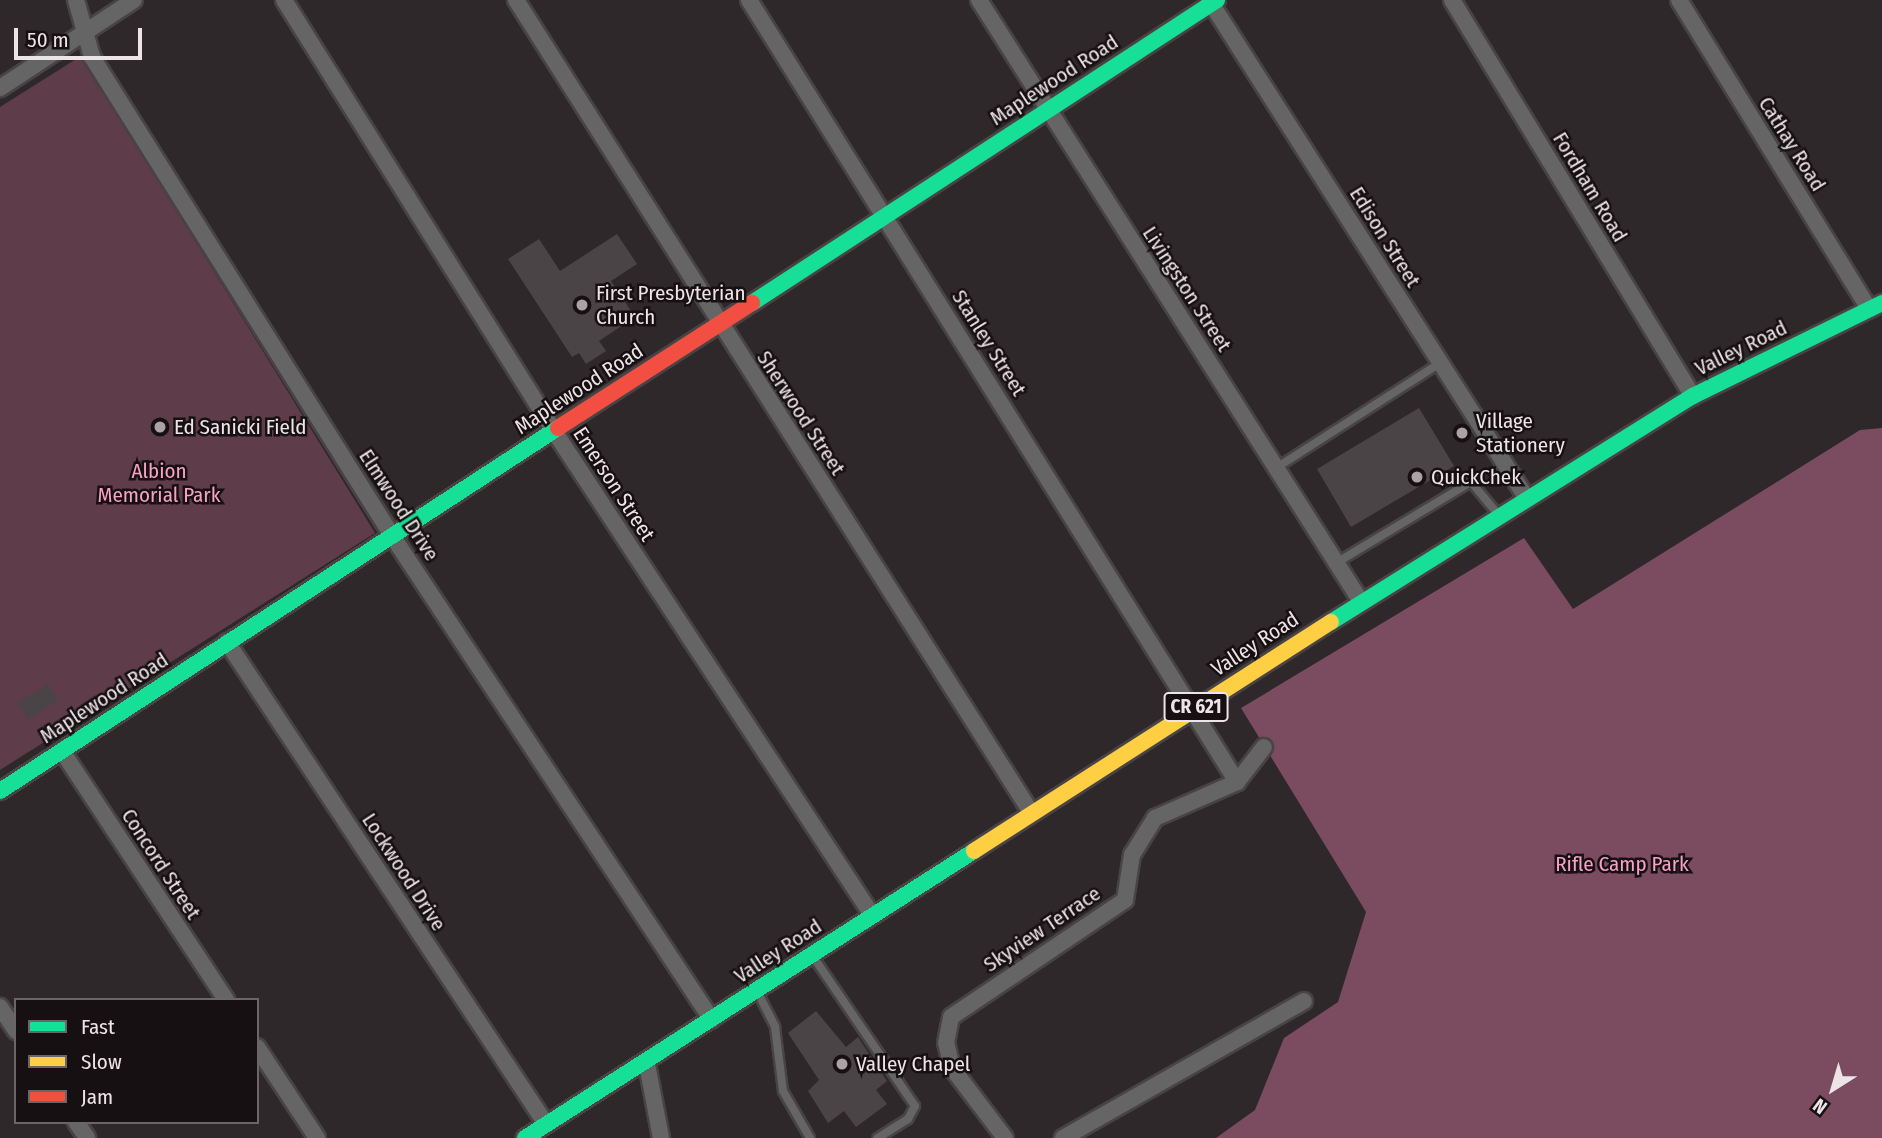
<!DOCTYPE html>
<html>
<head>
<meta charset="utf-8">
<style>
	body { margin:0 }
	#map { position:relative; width:1882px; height:1138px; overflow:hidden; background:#2f282b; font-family:"Fira Sans Condensed",sans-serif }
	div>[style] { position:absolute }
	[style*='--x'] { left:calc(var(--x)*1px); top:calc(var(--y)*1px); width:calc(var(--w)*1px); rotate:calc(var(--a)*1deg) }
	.green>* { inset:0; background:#5e3c49 }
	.forest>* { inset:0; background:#7b4b5f }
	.building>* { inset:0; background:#4b4446 }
	.roads { filter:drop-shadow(2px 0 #494345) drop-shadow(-2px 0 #494345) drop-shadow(0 2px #494345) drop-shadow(0 -2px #494345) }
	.lane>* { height:8px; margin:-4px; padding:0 4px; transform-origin:4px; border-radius:4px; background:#656566 }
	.street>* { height:16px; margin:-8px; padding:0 8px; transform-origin:8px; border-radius:8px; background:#656566 }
	.fast>* { height:16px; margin:-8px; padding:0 8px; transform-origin:8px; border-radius:8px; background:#16e098 }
	.slow>* { height:16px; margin:-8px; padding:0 8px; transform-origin:8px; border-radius:8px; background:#ffcf43 }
	.jam>* { height:16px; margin:-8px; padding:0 8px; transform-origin:8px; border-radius:8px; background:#f24e42 }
	.dots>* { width:19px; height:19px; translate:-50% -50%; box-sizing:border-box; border:4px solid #161012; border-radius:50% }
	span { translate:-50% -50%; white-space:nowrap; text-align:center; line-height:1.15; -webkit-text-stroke:5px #161012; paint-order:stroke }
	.shield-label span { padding:2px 5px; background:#161012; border:2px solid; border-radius:5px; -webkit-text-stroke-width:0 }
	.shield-label { font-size:19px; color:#ede4e7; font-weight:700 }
	.street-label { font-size:21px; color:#ede4e7 }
	.poi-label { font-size:21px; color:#ede4e7 }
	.left { translate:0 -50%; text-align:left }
	.park-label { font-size:21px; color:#f7a1c4 }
	.legend { position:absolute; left:14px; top:998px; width:245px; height:126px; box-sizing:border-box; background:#161012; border:2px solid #6c6567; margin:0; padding:9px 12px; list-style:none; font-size:21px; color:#ede4e7 }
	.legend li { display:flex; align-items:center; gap:14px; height:35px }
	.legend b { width:35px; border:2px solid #6c6567 }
	.north { position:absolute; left:1798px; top:1054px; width:70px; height:70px; -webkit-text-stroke:5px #161012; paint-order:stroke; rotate:217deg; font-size:19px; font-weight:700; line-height:28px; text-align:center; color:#ede4e7 }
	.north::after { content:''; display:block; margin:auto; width:24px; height:32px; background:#ede4e7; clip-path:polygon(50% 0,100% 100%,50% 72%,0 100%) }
	.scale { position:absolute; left:14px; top:28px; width:128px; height:32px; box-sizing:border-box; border:4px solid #ede4e7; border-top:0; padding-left:9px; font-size:21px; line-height:24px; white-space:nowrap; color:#ede4e7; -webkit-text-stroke:5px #161012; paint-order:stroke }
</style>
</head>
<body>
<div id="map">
	<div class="green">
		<div style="clip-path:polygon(81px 56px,375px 533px,0 770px,0 107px)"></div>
	</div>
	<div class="forest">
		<div style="clip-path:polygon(1882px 428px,1882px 1138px,1216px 1138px,1255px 1110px,1284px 1038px,1338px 1002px,1366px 912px,1241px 708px,1524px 538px,1573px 609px,1860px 430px)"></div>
	</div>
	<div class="building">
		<div style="clip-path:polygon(617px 234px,637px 264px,611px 281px,635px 317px,599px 341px,606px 351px,586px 364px,579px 353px,572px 357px,508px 259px,539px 239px,560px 271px)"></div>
		<div style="clip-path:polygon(1419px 408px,1454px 466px,1351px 527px,1317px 469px)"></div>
		<div style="clip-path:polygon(48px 684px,58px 700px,28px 719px,17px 703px)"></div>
		<div style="clip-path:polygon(816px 1011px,846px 1047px,858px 1037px,887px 1081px,876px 1090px,887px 1104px,856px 1127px,844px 1111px,828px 1123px,808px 1091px,819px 1080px,788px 1033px)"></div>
	</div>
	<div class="roads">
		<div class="lane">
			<div style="--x:1276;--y:468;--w:195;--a:-32.6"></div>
			<div style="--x:1336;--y:563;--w:157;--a:-31"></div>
			<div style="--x:1471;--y:482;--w:39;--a:50"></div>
			<div style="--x:814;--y:958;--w:179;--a:55.7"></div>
			<div style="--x:915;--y:1106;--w:15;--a:118"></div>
			<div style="--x:908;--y:1119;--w:36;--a:148"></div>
			<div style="--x:758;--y:993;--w:38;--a:63"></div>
			<div style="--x:775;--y:1027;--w:64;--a:82.9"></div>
			<div style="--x:783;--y:1091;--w:54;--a:60.1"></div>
		</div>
		<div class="street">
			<div style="--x:76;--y:0;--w:59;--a:74.3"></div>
			<div style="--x:92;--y:57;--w:563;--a:57.92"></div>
			<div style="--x:391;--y:534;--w:582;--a:56.56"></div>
			<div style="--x:284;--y:0;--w:509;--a:57.93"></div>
			<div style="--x:554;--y:431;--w:579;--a:56.69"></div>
			<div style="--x:516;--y:0;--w:962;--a:57.62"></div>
			<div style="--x:749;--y:0;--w:922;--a:58.03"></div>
			<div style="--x:1237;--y:782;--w:44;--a:-52.4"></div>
			<div style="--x:979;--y:0;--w:711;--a:57.58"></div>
			<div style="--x:1209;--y:0;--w:589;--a:57.47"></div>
			<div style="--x:1452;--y:0;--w:464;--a:58.7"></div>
			<div style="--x:1679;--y:0;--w:363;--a:58.4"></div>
			<div style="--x:0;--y:88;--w:160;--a:-33.3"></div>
			<div style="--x:227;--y:642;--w:578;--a:56.5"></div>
			<div style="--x:62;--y:751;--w:298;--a:56.6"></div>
			<div style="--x:0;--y:1007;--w:29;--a:56"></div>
			<div style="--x:257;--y:1047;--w:109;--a:56.6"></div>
			<div style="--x:647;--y:1064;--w:75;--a:79.3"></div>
			<div style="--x:76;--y:1122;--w:19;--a:55"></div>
			<div style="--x:1005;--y:1138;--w:88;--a:-127.1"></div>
			<div style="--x:952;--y:1068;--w:26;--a:-103"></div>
			<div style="--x:946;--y:1043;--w:26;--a:-79"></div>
			<div style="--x:951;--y:1017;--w:210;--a:-33.9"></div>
			<div style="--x:1125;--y:900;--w:46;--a:-81.2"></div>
			<div style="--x:1132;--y:855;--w:44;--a:-58.1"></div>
			<div style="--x:1155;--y:818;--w:90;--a:-23.7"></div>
			<div style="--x:1063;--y:1138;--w:277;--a:-29.6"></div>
		</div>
		<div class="fast">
			<div style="--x:752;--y:303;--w:555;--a:-33.09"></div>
			<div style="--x:1331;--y:622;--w:427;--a:-32"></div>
			<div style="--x:1693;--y:396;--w:211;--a:-26.2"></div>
			<div style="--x:0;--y:791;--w:666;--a:-33.05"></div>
			<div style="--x:525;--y:1138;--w:533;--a:-32.59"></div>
		</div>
		<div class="slow">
			<div style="--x:974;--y:851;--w:424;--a:-32.7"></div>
		</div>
		<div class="jam">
			<div style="--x:558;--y:428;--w:231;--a:-32.8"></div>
		</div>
	</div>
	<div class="dots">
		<div style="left:582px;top:305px;background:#aaa2a5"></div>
		<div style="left:160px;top:427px;background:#aaa2a5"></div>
		<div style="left:1462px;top:433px;background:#aaa2a5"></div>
		<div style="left:1417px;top:477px;background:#aaa2a5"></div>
		<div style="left:842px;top:1064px;background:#aaa2a5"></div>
	</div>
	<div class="shield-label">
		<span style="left:1196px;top:707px">CR 621</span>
	</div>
	<div class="street-label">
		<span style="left:1054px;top:80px;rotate:-33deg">Maplewood Road</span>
		<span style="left:1792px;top:144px;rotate:58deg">Cathay Road</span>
		<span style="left:1590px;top:187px;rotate:59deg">Fordham Road</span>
		<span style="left:1385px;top:237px;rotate:58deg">Edison Street</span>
		<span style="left:1187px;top:289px;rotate:57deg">Livingston Street</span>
		<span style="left:989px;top:343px;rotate:58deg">Stanley Street</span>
		<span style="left:1741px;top:348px;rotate:-26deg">Valley Road</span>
		<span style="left:579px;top:389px;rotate:-33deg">Maplewood Road</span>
		<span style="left:801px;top:413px;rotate:57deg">Sherwood Street</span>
		<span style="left:614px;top:484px;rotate:57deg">Emerson Street</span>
		<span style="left:399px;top:505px;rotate:57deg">Elmwood Drive</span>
		<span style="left:1255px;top:644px;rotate:-33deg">Valley Road</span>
		<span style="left:104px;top:698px;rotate:-33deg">Maplewood Road</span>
		<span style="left:161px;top:864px;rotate:57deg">Concord Street</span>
		<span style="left:404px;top:872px;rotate:57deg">Lockwood Drive</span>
		<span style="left:1042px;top:929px;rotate:-34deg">Skyview Terrace</span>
		<span style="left:778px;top:951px;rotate:-33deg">Valley Road</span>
	</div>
	<div class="poi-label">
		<span class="left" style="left:596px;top:305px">First Presbyterian<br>Church</span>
		<span class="left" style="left:1476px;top:433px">Village<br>Stationery</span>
		<span class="left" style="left:174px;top:427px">Ed Sanicki Field</span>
		<span class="left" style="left:1431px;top:477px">QuickChek</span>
		<span class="left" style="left:856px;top:1064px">Valley Chapel</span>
	</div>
	<div class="park-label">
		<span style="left:159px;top:483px">Albion<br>Memorial Park</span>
		<span style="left:1622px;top:864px">Rifle Camp Park</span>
	</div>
	<ul class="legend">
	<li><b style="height:9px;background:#16e098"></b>Fast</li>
	<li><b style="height:9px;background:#ffcf43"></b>Slow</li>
	<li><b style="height:9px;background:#f24e42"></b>Jam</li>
	</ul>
	<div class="north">N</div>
	<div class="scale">50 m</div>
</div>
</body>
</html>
